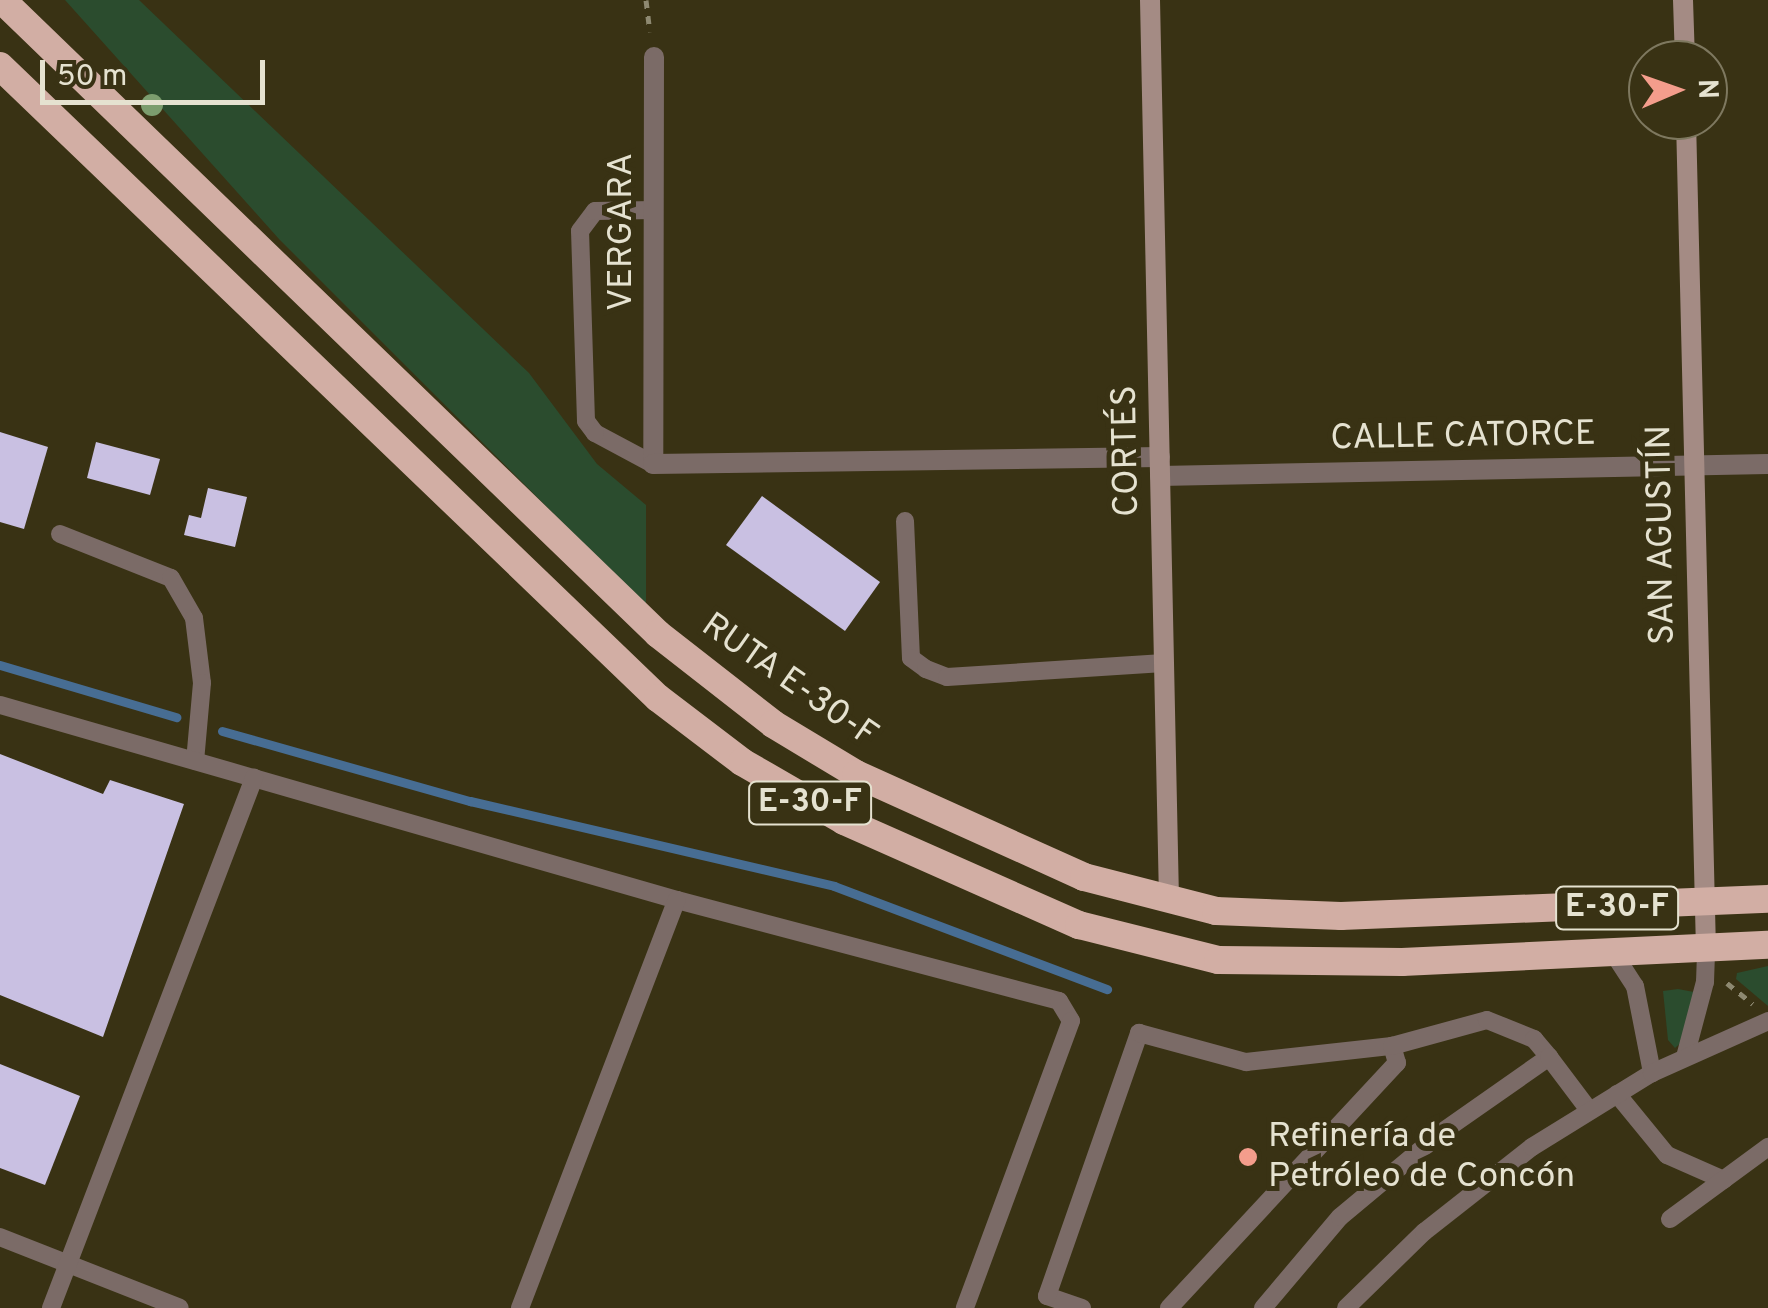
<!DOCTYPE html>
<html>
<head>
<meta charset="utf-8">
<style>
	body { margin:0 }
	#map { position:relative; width:1768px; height:1308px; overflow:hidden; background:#393214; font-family:Overpass,sans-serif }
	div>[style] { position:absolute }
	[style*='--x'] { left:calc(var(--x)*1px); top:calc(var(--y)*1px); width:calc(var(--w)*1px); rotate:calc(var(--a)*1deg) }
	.green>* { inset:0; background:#2b4c2e }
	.stream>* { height:9px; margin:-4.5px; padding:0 4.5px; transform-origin:4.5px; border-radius:4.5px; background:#476d93 }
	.building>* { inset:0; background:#c9c0e2 }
	.path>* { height:5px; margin-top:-2.5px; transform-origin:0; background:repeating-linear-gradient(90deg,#8e8971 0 8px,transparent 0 16px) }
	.service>* { height:18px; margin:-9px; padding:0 9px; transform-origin:9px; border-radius:9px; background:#7b6b67 }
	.minor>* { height:20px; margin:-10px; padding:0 10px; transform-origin:10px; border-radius:10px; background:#7b6b67 }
	.secondary>* { height:20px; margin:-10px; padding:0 10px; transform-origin:10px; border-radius:10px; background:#a48b84 }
	.trunk>* { height:28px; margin:-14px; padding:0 14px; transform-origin:14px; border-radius:14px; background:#d2aea4 }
	.trees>* { width:22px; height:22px; margin:-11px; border-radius:50%; background:#7c9d6e }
	.dots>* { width:28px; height:28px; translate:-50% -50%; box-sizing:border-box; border:5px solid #393214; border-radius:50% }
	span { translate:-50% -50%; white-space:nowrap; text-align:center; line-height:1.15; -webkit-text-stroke:10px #393214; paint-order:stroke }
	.shield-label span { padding:2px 8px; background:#393214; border:2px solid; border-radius:8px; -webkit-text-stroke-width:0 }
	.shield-label { font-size:32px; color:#e5e2d0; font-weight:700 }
	.street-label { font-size:35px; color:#e5e2d0 }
	.poi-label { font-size:35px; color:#e5e2d0 }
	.left { translate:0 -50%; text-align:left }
	.north { position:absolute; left:1628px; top:40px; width:100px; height:100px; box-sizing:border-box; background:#393214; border:2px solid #7e785f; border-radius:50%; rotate:88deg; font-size:28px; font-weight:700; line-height:40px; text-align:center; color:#e5e2d0 }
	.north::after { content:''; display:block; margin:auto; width:35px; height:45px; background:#f49d8c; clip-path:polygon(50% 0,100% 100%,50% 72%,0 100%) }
	.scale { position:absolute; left:40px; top:60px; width:225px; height:45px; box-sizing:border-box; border:5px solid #e5e2d0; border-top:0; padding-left:12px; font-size:30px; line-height:35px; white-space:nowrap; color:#e5e2d0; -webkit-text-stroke:8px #393214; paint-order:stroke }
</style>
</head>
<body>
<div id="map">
	<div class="green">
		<div style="clip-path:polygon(65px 0,139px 0,529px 373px,597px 464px,646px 505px,646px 606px,279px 239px)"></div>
		<div style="clip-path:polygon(1768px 966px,1768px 1006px,1736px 979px,1737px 973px)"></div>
		<div style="clip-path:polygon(1678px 989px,1694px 992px,1684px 1040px,1675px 1048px,1668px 1040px,1663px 991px)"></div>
	</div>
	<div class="stream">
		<div style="--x:0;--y:665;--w:184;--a:16.5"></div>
		<div style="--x:222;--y:731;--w:258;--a:15.8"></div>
		<div style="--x:470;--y:801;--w:374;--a:13.1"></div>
		<div style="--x:834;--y:886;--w:292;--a:20.7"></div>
	</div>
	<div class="building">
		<div style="clip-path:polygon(0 432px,48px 447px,24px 529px,0 522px)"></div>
		<div style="clip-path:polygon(96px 442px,160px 459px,150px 495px,87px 478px)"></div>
		<div style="clip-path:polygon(208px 488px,247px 497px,235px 547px,184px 535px,189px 515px,201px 518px)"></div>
		<div style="clip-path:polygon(762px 496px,880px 582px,845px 631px,726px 545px)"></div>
		<div style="clip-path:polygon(0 754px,103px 794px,110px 780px,184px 804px,103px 1037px,0 995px)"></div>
		<div style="clip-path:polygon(0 1064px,80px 1096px,45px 1185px,0 1168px)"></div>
	</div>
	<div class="path">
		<div style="--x:646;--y:0;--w:32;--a:83"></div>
		<div style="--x:1727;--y:983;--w:33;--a:39"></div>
	</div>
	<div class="service">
		<div style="--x:653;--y:464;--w:66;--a:-151.9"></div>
		<div style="--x:595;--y:433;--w:15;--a:-127"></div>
		<div style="--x:586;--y:421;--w:190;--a:-91.8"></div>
		<div style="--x:580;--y:231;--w:25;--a:-53"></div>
		<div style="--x:595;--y:211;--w:59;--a:-1"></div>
		<div style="--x:905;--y:521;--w:137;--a:87.5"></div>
		<div style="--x:911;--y:658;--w:19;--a:36"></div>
		<div style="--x:926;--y:669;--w:22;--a:21"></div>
		<div style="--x:947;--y:677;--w:217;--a:-3.7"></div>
		<div style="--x:60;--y:534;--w:119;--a:21.6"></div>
		<div style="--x:171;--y:578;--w:46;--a:60.1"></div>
		<div style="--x:194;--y:618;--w:65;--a:83"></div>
		<div style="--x:202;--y:683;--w:78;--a:95.1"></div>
		<div style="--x:0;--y:705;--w:705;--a:16.07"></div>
		<div style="--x:677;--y:900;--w:395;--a:14.8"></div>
		<div style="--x:1059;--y:1001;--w:23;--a:59"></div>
		<div style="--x:1071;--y:1021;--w:306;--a:110.3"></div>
		<div style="--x:1614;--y:954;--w:38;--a:57"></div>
		<div style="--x:1635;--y:986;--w:89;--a:78.9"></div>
		<div style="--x:1685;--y:1057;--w:78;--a:-75.1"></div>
		<div style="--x:1705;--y:982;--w:33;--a:-88"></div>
		<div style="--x:1617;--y:1094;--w:79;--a:50.7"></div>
		<div style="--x:1667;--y:1155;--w:62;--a:23.7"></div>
		<div style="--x:1670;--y:1219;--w:122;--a:-36.3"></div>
		<div style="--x:0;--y:1237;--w:193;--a:21.5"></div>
		<div style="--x:51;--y:1308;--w:568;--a:-69.04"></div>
		<div style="--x:520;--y:1308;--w:437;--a:-69"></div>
		<div style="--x:1082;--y:1308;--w:37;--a:-161"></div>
		<div style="--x:1047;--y:1296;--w:279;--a:-70.7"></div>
		<div style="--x:1139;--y:1033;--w:111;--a:15.2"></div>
		<div style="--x:1246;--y:1062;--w:147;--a:-6.3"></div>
		<div style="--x:1169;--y:1308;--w:335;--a:-47.1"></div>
		<div style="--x:1397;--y:1063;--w:18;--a:-106"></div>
		<div style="--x:1392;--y:1046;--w:98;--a:-15.3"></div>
		<div style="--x:1487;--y:1020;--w:51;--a:22"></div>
		<div style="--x:1534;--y:1039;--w:23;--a:50"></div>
		<div style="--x:1263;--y:1308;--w:119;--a:-49.8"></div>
		<div style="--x:1340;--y:1217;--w:133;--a:-39.8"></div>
		<div style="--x:1442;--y:1132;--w:131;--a:-35"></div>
		<div style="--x:1549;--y:1057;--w:66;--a:53"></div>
		<div style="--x:1346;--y:1308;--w:109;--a:-44.3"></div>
		<div style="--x:1424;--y:1232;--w:137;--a:-38.2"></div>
		<div style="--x:1532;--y:1147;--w:141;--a:-31.7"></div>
		<div style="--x:1652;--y:1073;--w:127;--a:-24.1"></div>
	</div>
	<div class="minor">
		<div style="--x:654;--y:57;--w:407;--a:90.1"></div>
		<div style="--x:653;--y:464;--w:507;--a:-0.79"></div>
		<div style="--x:1160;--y:476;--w:608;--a:-1.13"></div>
	</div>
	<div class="secondary">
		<div style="--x:1150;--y:0;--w:901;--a:88.79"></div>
		<div style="--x:1683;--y:0;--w:60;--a:88.1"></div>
		<div style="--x:1686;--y:120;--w:829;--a:88.62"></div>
	</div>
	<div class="trunk">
		<div style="--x:2;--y:0;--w:912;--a:44.02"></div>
		<div style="--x:658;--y:634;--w:146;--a:38"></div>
		<div style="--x:773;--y:724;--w:97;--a:31.1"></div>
		<div style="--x:856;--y:774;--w:250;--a:24.3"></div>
		<div style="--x:1084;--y:877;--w:136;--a:14.4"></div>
		<div style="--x:1216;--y:911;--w:125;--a:2.3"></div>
		<div style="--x:1341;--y:916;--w:427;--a:-2.3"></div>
		<div style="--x:0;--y:66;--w:912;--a:43.85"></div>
		<div style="--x:658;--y:698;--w:106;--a:37.3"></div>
		<div style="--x:742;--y:762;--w:118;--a:30"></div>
		<div style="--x:844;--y:821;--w:257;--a:23.9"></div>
		<div style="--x:1079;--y:925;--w:143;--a:14.1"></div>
		<div style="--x:1218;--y:960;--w:184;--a:0.6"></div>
		<div style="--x:1402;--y:962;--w:366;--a:-2.7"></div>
	</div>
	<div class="trees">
		<div style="left:152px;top:105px"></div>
	</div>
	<div class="dots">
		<div style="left:1248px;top:1157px;background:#f49d8c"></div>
	</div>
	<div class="shield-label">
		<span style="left:810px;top:803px">E-30-F</span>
		<span style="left:1617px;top:908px">E-30-F</span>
	</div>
	<div class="street-label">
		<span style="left:622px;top:232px;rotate:-90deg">VERGARA</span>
		<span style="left:1463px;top:437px;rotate:-1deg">CALLE CATORCE</span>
		<span style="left:1127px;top:451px;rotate:-91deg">CORTÉS</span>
		<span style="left:1662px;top:535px;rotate:-91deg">SAN AGUSTÍN</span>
		<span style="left:789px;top:681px;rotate:35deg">RUTA E-30-F</span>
	</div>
	<div class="poi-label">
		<span class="left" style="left:1268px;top:1157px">Refinería de<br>Petróleo de Concón</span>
	</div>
	<div class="north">N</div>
	<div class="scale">50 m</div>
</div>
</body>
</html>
